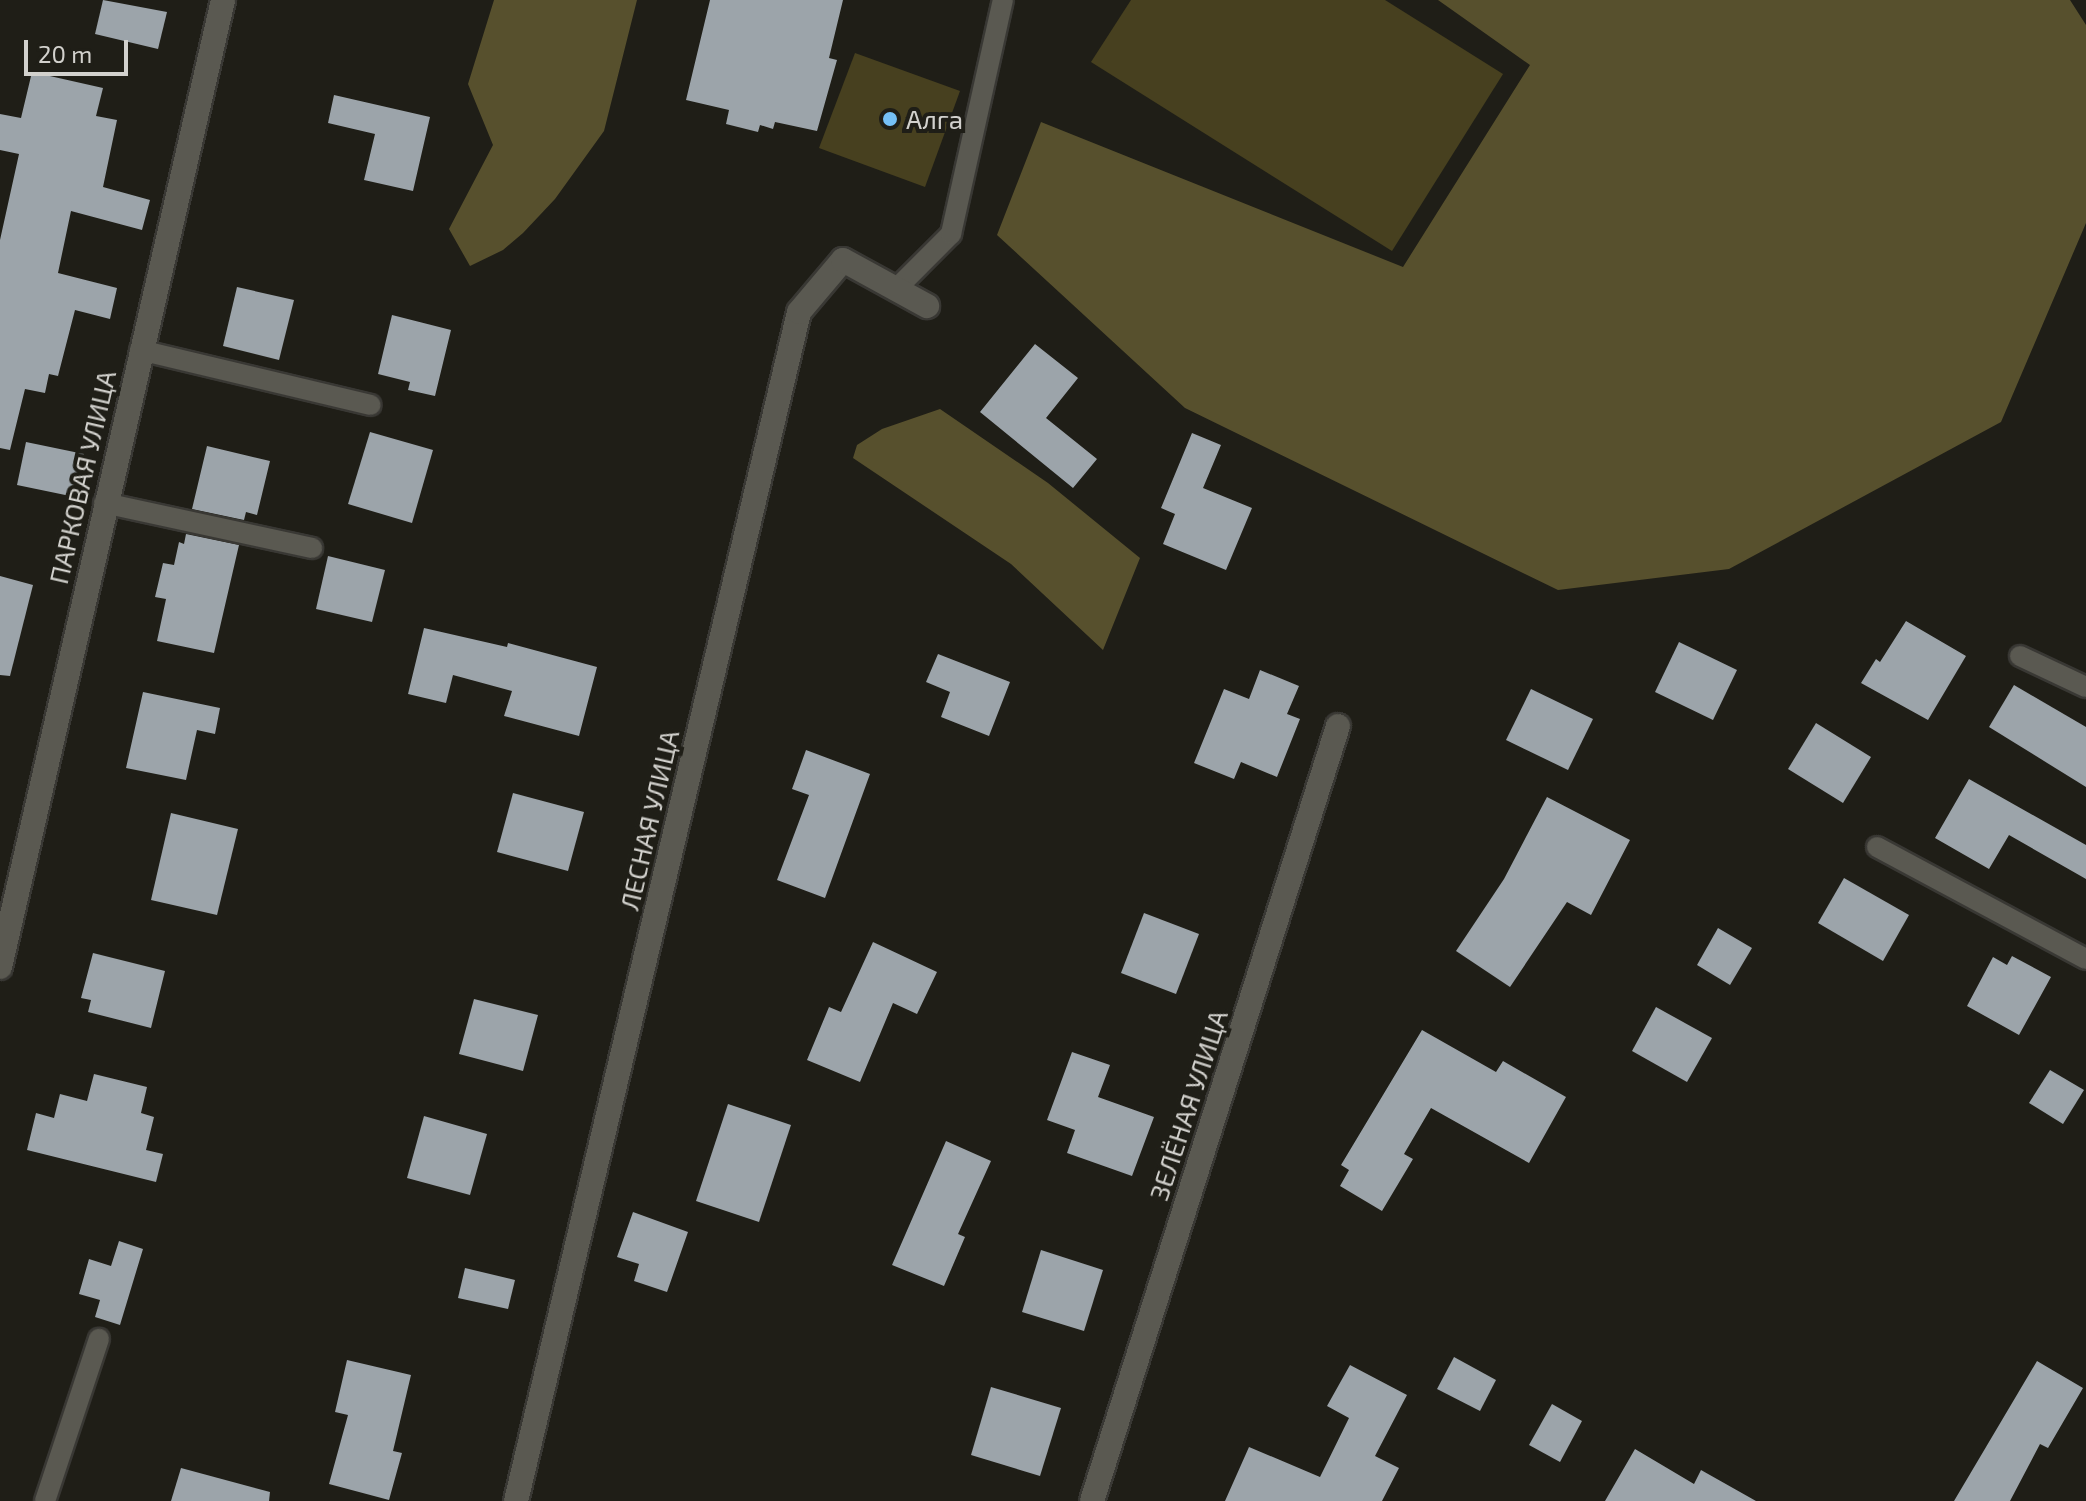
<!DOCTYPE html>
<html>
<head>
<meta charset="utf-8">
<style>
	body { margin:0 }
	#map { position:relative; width:2086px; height:1501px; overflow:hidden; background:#1f1e17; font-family:"Exo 2",sans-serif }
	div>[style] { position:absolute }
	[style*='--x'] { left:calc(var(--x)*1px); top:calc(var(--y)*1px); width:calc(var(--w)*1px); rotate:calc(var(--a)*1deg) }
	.green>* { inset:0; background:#47401f }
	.forest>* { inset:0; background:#57502d }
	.building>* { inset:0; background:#9ca4aa }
	.roads { filter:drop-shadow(2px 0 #393834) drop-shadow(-2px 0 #393834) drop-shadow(0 2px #393834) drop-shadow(0 -2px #393834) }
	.service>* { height:20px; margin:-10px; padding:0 10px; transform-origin:10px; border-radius:10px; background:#5a5951 }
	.minor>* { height:24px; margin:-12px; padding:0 12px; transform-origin:12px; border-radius:12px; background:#5a5951 }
	.dots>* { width:22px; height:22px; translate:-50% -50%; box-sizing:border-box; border:4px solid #1f1e17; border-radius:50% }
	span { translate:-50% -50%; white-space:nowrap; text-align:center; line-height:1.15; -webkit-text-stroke:8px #1f1e17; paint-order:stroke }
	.poi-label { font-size:26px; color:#d2d1cd }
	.left { translate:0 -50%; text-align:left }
	.street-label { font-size:26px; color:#d2d1cd }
	.scale { position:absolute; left:24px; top:40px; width:104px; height:36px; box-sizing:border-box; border:4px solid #d2d1cd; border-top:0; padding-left:10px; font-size:24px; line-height:28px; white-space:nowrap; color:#d2d1cd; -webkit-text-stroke:6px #1f1e17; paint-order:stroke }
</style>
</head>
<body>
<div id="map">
	<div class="green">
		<div style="clip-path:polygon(1131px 0,1385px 0,1503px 74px,1392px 251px,1091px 62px)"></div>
		<div style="clip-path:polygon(855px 53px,960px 91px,925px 187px,819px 148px)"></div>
	</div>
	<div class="forest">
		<div style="clip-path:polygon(494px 0,637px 0,604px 131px,555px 199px,523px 233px,503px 250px,470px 266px,449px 229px,493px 145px,468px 84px)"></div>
		<div style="clip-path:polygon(1438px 0,2070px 0,2086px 25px,2086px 223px,2001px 422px,1729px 569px,1558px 590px,1185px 408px,997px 235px,1041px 122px,1403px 267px,1530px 65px)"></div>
		<div style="clip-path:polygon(940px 409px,1048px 483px,1140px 558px,1103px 650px,1011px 564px,853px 458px,857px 445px,882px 429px)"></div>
	</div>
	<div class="building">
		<div style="clip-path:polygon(103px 0,167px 12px,158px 49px,95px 34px)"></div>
		<div style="clip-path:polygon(710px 0,843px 0,829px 58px,837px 60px,817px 131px,775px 122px,773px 129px,760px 125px,758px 132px,726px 124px,729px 110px,686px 100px)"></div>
		<div style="clip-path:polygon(32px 72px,103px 88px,96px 116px,117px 120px,103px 187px,150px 200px,142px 230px,71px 211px,58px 273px,117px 288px,110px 319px,75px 310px,58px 376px,49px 374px,45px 393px,25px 389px,10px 450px,0 448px,0 240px,19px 154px,0 150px,0 114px,21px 118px)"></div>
		<div style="clip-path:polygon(334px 95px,430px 117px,413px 191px,364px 180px,375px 134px,328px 123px)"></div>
		<div style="clip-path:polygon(237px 287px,294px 300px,279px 360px,223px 346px)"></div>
		<div style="clip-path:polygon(392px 315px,451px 330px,435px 396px,408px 390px,410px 382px,378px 374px)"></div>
		<div style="clip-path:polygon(1035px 344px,1078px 378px,1046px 418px,1097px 459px,1073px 488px,980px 412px)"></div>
		<div style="clip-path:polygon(370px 432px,433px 450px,412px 523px,348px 504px)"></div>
		<div style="clip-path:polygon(1192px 433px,1221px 445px,1203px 488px,1252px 508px,1226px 570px,1163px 544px,1175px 514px,1161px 508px)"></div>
		<div style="clip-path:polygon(26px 442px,84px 454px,75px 497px,17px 485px)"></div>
		<div style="clip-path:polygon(207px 446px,270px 461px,257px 515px,246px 512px,244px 520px,192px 509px)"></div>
		<div style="clip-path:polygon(186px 534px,239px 545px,214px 653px,157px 641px,166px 599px,155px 597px,163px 563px,174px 565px,179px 542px,184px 544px)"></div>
		<div style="clip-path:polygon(328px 556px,385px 570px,372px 622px,316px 609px)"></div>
		<div style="clip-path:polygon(0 576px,33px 585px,10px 676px,0 675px)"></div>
		<div style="clip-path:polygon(1906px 621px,1966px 656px,1928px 720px,1861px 683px,1876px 659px,1880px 662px)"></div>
		<div style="clip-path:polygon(424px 628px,507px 647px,508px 643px,597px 667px,579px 736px,504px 716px,512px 691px,453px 675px,446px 703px,408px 694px)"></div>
		<div style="clip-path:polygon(1679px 642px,1737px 670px,1713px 720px,1655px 692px)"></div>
		<div style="clip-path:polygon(938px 654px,1010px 682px,989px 736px,941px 717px,950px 692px,926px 682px)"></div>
		<div style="clip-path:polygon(1260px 670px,1299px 686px,1287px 714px,1300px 719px,1277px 777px,1241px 762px,1234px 779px,1194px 763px,1224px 689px,1249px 699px)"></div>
		<div style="clip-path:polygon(2014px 685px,2086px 727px,2086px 787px,1989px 727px)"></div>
		<div style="clip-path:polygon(1531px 689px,1593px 719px,1568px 770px,1506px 740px)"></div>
		<div style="clip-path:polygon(143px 692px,220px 708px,215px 734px,197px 730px,186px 780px,126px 768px)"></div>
		<div style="clip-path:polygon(1816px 723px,1871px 757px,1843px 803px,1788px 769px)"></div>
		<div style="clip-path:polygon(806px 750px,870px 774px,825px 898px,777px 880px,809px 795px,792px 789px)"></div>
		<div style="clip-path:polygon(1969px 779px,2086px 845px,2086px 879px,2009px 835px,1989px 869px,1935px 838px)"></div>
		<div style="clip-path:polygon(513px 793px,584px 812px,568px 871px,497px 852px)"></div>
		<div style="clip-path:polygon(1547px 797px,1630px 840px,1591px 915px,1567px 902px,1510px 987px,1456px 951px,1504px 879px)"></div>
		<div style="clip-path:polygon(171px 813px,238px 829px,217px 915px,151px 900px)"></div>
		<div style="clip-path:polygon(1844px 878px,1909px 915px,1883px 961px,1818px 923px)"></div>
		<div style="clip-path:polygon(1144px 913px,1199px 934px,1176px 994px,1121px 973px)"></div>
		<div style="clip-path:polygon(1718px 928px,1752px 948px,1730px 985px,1697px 965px)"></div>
		<div style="clip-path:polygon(873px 942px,937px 972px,917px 1014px,893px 1003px,860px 1082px,807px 1060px,829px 1007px,841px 1012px)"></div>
		<div style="clip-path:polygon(93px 953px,165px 971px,151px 1028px,88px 1012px,91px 1000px,81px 998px)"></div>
		<div style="clip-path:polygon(2012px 956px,2051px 977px,2019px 1035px,1967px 1006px,1993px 957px,2007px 965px)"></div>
		<div style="clip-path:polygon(474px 999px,538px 1015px,523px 1071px,459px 1054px)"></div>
		<div style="clip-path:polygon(1656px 1007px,1712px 1038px,1687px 1082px,1632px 1051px)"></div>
		<div style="clip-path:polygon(1422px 1030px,1496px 1072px,1503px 1061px,1566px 1097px,1529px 1163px,1431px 1108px,1404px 1154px,1413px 1159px,1382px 1211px,1340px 1186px,1349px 1170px,1341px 1165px)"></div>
		<div style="clip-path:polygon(1072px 1052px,1110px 1065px,1098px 1097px,1154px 1117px,1132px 1176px,1067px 1153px,1075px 1130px,1047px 1120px)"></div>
		<div style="clip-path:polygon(2050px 1070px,2084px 1090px,2063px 1124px,2029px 1103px)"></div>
		<div style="clip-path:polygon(94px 1074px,147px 1087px,141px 1113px,154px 1117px,146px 1150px,163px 1154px,156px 1182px,27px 1150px,36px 1113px,54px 1118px,60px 1094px,87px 1101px)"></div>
		<div style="clip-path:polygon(728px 1104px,791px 1125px,759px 1222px,696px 1201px)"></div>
		<div style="clip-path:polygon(424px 1116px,487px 1134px,470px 1195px,407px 1178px)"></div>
		<div style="clip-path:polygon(946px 1141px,991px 1161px,958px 1234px,965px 1237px,944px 1286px,892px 1265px)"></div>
		<div style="clip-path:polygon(633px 1212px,688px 1232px,667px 1292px,634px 1281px,639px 1264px,617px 1257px)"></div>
		<div style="clip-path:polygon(119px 1241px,143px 1249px,120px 1325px,95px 1317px,100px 1300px,79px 1294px,89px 1259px,111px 1266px)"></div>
		<div style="clip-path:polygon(1041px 1250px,1103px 1270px,1084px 1331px,1022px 1312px)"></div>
		<div style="clip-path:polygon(465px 1268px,515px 1280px,508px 1309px,458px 1298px)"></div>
		<div style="clip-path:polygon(1454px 1357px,1496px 1380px,1480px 1411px,1437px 1389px)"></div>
		<div style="clip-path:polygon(347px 1360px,411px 1375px,393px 1451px,402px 1453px,389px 1500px,329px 1484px,348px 1415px,335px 1412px)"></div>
		<div style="clip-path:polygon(2037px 1361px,2083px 1388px,2048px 1448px,2040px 1444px,2010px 1501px,1954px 1501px)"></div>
		<div style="clip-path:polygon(1350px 1365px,1407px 1395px,1375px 1456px,1399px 1468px,1382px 1501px,1225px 1501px,1249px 1447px,1320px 1477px,1349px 1418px,1327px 1406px)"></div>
		<div style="clip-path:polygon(991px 1387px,1061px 1408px,1040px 1476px,971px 1455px)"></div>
		<div style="clip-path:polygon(1552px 1404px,1582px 1421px,1560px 1462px,1529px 1445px)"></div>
		<div style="clip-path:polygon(1635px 1449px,1694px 1484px,1701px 1470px,1756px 1501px,1605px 1501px)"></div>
		<div style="clip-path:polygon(181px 1468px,270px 1492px,269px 1501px,171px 1501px)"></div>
	</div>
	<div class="roads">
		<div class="service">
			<div style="--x:896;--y:289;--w:78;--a:-45"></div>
			<div style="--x:951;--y:234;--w:240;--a:-77.5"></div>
			<div style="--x:140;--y:350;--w:237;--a:13.4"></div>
			<div style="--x:104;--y:503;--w:213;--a:12.2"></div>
			<div style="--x:2020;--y:656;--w:73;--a:25.2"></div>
			<div style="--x:1877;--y:847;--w:237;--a:28.2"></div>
			<div style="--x:45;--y:1501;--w:171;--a:-71.6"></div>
		</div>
		<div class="minor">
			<div style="--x:0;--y:967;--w:992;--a:-77.01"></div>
			<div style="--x:516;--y:1501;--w:1222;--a:-76.61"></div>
			<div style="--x:799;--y:312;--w:68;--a:-49.8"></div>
			<div style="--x:843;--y:260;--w:96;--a:28.7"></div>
			<div style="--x:1092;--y:1501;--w:813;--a:-72.39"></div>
		</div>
	</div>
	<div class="dots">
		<div style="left:890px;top:119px;background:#75c0f6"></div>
	</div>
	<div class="poi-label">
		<span class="left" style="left:906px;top:119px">Алга</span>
	</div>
	<div class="street-label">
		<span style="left:82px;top:477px;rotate:-77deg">ПАРКОВАЯ УЛИЦА</span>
		<span style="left:649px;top:820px;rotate:-77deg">ЛЕСНАЯ УЛИЦА</span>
		<span style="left:1188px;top:1105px;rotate:-72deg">ЗЕЛЁНАЯ УЛИЦА</span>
	</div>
	<div class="scale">20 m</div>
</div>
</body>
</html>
